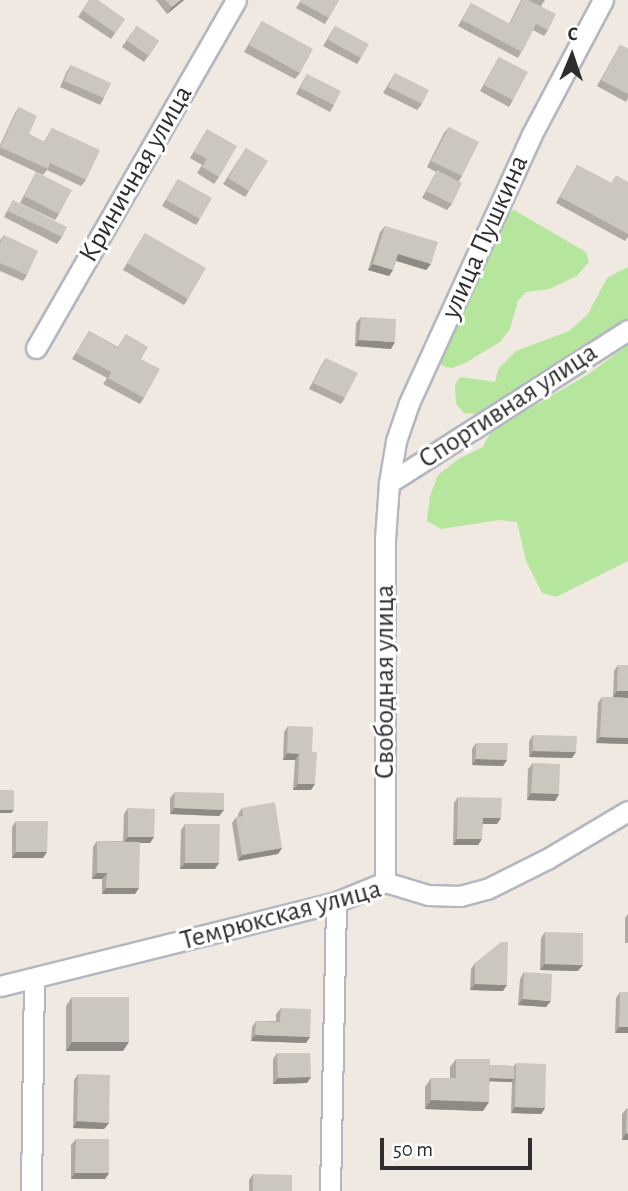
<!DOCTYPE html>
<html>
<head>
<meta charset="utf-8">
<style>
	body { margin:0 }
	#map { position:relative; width:628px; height:1191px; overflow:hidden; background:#efe9e1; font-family:"Alegreya Sans",sans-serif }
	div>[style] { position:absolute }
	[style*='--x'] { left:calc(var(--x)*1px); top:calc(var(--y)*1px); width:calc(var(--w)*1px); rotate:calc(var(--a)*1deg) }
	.green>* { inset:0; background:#b6e59e }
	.roads { filter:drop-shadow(2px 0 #b4b7c1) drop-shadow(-2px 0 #b4b7c1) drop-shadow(0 2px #b4b7c1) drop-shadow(0 -2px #b4b7c1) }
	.minor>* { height:19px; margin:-9.5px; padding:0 9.5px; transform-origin:9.5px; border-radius:9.5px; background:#fff }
	.wall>* { inset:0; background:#afaba4 }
	.shaded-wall>* { inset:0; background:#8e8b86 }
	.building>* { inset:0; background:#cbc7bf }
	span { translate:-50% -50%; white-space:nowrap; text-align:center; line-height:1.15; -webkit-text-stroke:6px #fff; paint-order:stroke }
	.street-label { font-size:28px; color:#2e2e2e }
	.north { position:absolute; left:537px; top:21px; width:70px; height:70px; -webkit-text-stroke:5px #fff; paint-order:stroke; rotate:2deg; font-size:19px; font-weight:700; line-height:28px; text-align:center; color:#2e2e2e }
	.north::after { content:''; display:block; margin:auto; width:24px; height:32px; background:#2e2e2e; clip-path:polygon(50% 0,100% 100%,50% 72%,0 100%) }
	.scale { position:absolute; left:380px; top:1138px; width:152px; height:32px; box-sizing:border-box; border:4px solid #2e2e2e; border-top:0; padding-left:9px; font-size:21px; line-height:24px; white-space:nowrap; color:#2e2e2e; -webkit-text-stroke:5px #fff; paint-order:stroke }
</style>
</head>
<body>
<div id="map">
	<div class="green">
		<div style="clip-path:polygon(514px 210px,586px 252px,589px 262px,577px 276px,549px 289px,526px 292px,518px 301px,510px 329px,500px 342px,465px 363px,452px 368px,442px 366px,440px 356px,500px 216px)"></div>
		<div style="clip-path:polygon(628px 267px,628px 322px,476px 414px,464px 413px,456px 404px,455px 384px,460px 377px,495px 382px,499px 368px,516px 351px,569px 331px,588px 314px,607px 278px)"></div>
		<div style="clip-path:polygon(628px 345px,628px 561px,556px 597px,542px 593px,526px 561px,517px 522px,499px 520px,441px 529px,427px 521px,430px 496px,438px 475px,460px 458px,483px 447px,491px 431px,587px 375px)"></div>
	</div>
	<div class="roads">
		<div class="minor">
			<div style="--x:36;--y:348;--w:401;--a:-60.1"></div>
			<div style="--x:389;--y:483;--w:284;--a:-32.6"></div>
			<div style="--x:385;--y:882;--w:343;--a:-90"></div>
			<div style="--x:385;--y:539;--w:56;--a:-85.9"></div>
			<div style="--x:389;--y:483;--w:43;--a:-80.5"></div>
			<div style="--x:396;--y:441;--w:40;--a:-71.1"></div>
			<div style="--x:409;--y:403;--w:294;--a:-65.4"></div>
			<div style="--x:531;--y:136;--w:154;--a:-62.1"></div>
			<div style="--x:0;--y:986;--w:346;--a:-14"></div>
			<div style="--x:336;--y:902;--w:53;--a:-22.2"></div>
			<div style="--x:385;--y:882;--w:45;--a:16.8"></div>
			<div style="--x:428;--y:895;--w:32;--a:2"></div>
			<div style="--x:460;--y:896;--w:28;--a:-15"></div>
			<div style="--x:487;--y:889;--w:67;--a:-26.6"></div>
			<div style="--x:547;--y:859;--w:94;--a:-30.7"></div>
			<div style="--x:31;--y:1191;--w:212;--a:-89.2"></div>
			<div style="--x:330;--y:1191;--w:289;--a:-88.8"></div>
		</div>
	</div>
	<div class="wall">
		<div style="clip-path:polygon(89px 0,125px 19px,111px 39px,78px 17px)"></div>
		<div style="clip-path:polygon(156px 0,184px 0,167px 14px)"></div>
		<div style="clip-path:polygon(301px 0,339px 0,325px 24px,296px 8px)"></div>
		<div style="clip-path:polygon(521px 0,545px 0,541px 6px,548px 30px,544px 36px,533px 30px,518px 58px,458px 26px,471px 3px,509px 24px)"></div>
		<div style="clip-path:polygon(262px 21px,300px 73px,295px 79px,244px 52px)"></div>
		<div style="clip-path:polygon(137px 26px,159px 41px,144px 62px,122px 47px)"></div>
		<div style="clip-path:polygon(335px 26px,361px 58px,357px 64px,323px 46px)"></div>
		<div style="clip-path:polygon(620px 45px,628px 49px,628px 98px,626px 102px,597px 86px)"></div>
		<div style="clip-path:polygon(499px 57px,513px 100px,509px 107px,480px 91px)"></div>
		<div style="clip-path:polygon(71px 65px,104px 98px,100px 105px,60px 87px,67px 71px)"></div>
		<div style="clip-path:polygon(395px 73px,422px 104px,417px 110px,383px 93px)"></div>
		<div style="clip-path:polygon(307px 74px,334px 105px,330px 112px,296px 94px)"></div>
		<div style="clip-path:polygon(19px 107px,29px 134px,44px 142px,52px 128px,86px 180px,81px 186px,47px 170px,43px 175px,0 155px,0 145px,15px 113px)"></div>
		<div style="clip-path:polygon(449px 127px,462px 176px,459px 181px,452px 204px,447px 210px,422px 198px,436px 172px,427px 167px,444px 133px)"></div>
		<div style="clip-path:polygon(207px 129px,219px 177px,214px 184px,197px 173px,202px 165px,190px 158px)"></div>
		<div style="clip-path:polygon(246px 148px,249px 191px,245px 197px,223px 184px)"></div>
		<div style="clip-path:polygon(577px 165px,611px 183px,628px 182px,628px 237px,625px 241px,556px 203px)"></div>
		<div style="clip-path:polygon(36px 172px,59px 214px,55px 220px,20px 203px)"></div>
		<div style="clip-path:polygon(178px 179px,200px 219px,196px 225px,162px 206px)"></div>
		<div style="clip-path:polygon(13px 200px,62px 237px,57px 244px,4px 217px)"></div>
		<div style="clip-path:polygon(385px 226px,431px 264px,426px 270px,396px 261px,393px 270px,389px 276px,368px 270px,380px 232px)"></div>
		<div style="clip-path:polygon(145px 233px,188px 299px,184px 305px,123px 270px)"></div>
		<div style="clip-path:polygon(4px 235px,27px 275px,23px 281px,0 271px,0 240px)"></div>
		<div style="clip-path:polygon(361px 317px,391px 349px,355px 346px,356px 323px)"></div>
		<div style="clip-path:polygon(89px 331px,118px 347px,126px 334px,141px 359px,144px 398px,140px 404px,103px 384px,107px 378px,72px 359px)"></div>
		<div style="clip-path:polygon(326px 358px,345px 398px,341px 404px,309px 389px,322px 364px)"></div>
		<div style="clip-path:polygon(618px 665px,628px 698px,613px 697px,614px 671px)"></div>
		<div style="clip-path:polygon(602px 697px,628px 698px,628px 744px,596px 743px,598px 703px)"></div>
		<div style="clip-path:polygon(288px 726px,312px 752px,311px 790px,293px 790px,295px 760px,283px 760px,284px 732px)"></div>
		<div style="clip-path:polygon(533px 735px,572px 758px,529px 757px,529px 741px)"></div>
		<div style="clip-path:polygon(476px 743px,507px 760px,503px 766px,472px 765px,472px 749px)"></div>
		<div style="clip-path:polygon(533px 763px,559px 794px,555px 801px,527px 800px,528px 769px)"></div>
		<div style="clip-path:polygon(175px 792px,224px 810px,219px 816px,170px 814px,170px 798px)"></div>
		<div style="clip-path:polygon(458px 797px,497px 824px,483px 824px,478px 845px,453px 845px,454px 803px)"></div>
		<div style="clip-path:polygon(128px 808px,154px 837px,150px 843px,139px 843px,135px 894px,102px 894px,102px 879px,92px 879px,93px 847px,97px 841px,123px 841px,124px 814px)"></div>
		<div style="clip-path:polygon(242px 808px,282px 848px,278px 854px,238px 861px,232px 823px,236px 817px,238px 817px,238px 814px)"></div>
		<div style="clip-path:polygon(16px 821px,43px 858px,12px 858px,12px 827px)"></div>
		<div style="clip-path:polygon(185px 824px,215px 869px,180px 869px,181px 830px)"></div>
		<div style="clip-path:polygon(628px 914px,628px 943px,625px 943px,625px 918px)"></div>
		<div style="clip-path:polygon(545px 932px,578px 971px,540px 970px,541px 938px)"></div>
		<div style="clip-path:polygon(475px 963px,503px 991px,470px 990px,471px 969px)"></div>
		<div style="clip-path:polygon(524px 972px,546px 1007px,518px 1005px,520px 979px)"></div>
		<div style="clip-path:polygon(620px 992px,628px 1033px,615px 1033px,616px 998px)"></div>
		<div style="clip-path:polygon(72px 997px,123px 1051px,66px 1051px,66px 1006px)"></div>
		<div style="clip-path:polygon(281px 1008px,310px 1037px,306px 1043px,251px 1041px,252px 1027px,256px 1021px,276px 1021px,276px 1014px)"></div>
		<div style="clip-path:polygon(277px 1053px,311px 1077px,307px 1083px,273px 1084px,273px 1059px)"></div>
		<div style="clip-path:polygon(456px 1059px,490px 1065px,514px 1066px,516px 1063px,545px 1108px,541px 1114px,511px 1113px,512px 1082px,490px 1081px,483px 1111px,425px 1109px,425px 1087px,431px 1078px,450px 1078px,450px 1067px)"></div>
		<div style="clip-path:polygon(78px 1074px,109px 1123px,104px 1129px,73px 1128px,74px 1080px)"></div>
		<div style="clip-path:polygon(627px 1108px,628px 1108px,628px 1140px,622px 1140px,622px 1114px)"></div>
		<div style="clip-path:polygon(76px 1139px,109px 1173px,105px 1179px,71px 1179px,71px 1145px)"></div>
		<div style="clip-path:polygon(253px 1174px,292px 1191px,249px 1191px,249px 1180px)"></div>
	</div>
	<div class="shaded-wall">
		<div style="clip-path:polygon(181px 0,184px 0,167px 14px,172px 7px)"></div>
		<div style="clip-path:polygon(398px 254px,431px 264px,426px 270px,394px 260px)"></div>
		<div style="clip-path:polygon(373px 264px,393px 270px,389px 276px,368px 270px)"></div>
		<div style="clip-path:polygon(359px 340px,395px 342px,391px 349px,355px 346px)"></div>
		<div style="clip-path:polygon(617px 691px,628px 691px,628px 698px,613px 697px)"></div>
		<div style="clip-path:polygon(600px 737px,628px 738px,628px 744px,596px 743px)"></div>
		<div style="clip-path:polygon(533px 751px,576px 752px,572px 758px,529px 757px)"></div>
		<div style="clip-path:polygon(287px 753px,299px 754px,295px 760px,283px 760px)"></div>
		<div style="clip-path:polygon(476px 759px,507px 760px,503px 766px,472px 765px)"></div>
		<div style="clip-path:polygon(298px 784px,315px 784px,311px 790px,293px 790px)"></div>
		<div style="clip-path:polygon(531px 793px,559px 794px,555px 801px,527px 800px)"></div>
		<div style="clip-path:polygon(174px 808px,224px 810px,219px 816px,170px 814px)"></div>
		<div style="clip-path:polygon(0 810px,14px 810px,11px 813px,0 813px)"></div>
		<div style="clip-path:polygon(483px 818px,501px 818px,497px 824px,478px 824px)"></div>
		<div style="clip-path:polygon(128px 837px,154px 837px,150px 843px,123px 843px)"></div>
		<div style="clip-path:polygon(457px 839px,482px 839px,478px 845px,453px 845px)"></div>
		<div style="clip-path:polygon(282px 848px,278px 854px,238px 861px,242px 855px)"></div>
		<div style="clip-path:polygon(16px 852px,47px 852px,43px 858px,12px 858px)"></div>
		<div style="clip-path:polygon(185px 863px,219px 863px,215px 869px,180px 869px)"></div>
		<div style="clip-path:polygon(97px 873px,107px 873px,102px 879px,92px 879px)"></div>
		<div style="clip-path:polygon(106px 888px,139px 888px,135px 894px,102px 894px)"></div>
		<div style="clip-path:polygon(545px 964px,583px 965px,578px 971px,540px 970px)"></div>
		<div style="clip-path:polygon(475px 984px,507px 985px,503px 991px,470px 990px)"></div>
		<div style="clip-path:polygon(523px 999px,551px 1001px,546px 1007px,518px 1005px)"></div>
		<div style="clip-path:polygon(619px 1027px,628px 1027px,628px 1033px,615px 1033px)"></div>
		<div style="clip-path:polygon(255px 1035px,310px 1037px,306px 1043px,251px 1041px)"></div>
		<div style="clip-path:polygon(72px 1042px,129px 1042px,123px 1051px,66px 1051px)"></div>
		<div style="clip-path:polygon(311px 1077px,307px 1083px,273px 1084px,278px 1078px)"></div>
		<div style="clip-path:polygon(486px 1078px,514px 1079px,512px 1082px,484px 1081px)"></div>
		<div style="clip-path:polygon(431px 1100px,489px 1102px,483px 1111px,425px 1109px)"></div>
		<div style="clip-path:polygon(515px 1107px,545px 1108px,541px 1114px,511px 1113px)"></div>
		<div style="clip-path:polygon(77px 1121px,109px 1123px,104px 1129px,73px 1128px)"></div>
		<div style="clip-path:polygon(626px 1133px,628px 1134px,628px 1140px,622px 1140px)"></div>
		<div style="clip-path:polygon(75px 1173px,109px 1173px,105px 1179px,71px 1179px)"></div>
	</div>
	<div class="building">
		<div style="clip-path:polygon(89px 0,98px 0,125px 19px,115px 33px,82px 10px)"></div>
		<div style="clip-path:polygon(165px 0,181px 0,172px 7px)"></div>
		<div style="clip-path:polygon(302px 0,339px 0,329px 18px,300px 2px)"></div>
		<div style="clip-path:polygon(522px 0,528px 0,556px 14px,548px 30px,536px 24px,522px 52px,462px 20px,471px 3px,510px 24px)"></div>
		<div style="clip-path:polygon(262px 21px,313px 49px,300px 73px,249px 45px)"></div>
		<div style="clip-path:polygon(137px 26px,159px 41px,149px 56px,126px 40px)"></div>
		<div style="clip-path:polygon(335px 26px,369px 44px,361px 58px,328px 40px)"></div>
		<div style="clip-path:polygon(620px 45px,628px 49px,628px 94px,601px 80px)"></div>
		<div style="clip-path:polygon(499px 57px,528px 72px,513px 100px,484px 85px)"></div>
		<div style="clip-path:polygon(71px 65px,111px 83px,104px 98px,64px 81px)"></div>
		<div style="clip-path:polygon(395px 73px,429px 90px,422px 104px,388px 87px)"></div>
		<div style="clip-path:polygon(307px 74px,341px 91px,334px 105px,300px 88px)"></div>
		<div style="clip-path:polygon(19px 107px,37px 116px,29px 134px,45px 142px,52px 128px,100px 150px,86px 180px,50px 163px,48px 169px,0 147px)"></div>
		<div style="clip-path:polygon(449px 127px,479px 142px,462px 176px,431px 161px)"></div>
		<div style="clip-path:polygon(207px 129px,237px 146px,219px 177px,202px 167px,207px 159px,194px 152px)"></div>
		<div style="clip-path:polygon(246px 148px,268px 161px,249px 191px,228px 178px)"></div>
		<div style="clip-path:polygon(577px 165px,611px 183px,616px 175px,628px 182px,628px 234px,560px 197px)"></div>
		<div style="clip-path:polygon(437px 170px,462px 183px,452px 204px,426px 191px)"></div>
		<div style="clip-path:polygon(36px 172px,72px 190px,59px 214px,24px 196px)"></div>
		<div style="clip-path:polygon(178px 179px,212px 198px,200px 219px,166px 200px)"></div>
		<div style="clip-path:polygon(13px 200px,67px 227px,62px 237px,8px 211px)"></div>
		<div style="clip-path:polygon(385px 226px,438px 242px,431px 264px,398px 254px,393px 270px,373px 264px)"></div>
		<div style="clip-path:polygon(145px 233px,206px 268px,188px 299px,127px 263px)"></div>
		<div style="clip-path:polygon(4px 235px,38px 251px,27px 275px,0 263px,0 243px)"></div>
		<div style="clip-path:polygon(361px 317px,396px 319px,395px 342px,359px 340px)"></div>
		<div style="clip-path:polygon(89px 331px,118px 348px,126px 334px,148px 347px,141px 359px,160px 369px,144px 398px,108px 378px,111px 372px,76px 353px)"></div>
		<div style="clip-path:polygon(326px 358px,358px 373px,345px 398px,313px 383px)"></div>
		<div style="clip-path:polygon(618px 665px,628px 665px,628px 691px,617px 691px)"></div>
		<div style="clip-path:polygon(602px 697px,628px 698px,628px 738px,600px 737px)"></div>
		<div style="clip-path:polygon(288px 726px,313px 727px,312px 752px,317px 752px,315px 784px,298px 784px,299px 754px,287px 753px)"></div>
		<div style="clip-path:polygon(533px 735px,577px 736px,576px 752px,533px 751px)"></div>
		<div style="clip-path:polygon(476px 743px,508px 743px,507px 760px,476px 759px)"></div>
		<div style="clip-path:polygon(533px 763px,560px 764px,559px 794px,531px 793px)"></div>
		<div style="clip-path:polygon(0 790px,14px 790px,14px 810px,0 810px)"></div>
		<div style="clip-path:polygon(175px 792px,224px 793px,224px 810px,174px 808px)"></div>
		<div style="clip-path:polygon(458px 797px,502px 798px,501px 818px,483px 818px,482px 839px,457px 839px)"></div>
		<div style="clip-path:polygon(275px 802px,282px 848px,242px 855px,236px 817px,243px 816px,242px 808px)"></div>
		<div style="clip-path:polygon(128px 808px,155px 809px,154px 837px,128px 837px)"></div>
		<div style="clip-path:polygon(16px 821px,48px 821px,47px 852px,16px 852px)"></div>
		<div style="clip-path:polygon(185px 824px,220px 824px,219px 863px,185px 863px)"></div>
		<div style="clip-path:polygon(97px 841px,140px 842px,139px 888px,106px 888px,107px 873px,97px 873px)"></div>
		<div style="clip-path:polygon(545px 932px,583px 933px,583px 965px,545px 964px)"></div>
		<div style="clip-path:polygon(501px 942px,508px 942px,507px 985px,475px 984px,475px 963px)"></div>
		<div style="clip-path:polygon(524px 972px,552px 974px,551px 1001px,523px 999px)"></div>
		<div style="clip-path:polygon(620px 992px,628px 992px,628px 1027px,619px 1027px)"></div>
		<div style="clip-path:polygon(72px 997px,129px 997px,129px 1042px,72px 1042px)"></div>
		<div style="clip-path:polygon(281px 1008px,311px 1009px,310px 1037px,255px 1035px,256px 1021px,280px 1022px)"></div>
		<div style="clip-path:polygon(277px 1053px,310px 1053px,311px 1077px,278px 1078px)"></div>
		<div style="clip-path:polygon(456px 1059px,490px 1059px,489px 1102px,431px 1100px,431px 1078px,456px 1078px)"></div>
		<div style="clip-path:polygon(516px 1063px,546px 1064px,545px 1108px,515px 1107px)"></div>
		<div style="clip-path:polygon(490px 1065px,514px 1066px,514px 1079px,490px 1078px)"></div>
		<div style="clip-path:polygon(78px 1074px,110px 1075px,109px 1123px,77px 1121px)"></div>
		<div style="clip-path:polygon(627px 1108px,628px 1108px,628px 1134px,626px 1133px)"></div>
		<div style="clip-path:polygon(76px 1139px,109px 1139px,109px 1173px,75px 1173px)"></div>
		<div style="clip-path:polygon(253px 1174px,292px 1175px,292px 1191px,253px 1191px)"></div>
	</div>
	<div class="street-label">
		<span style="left:136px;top:174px;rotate:-60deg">Криничная улица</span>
		<span style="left:485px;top:237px;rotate:-66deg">улица Пушкина</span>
		<span style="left:508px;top:406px;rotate:-33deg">Спортивная улица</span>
		<span style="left:385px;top:682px;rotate:-90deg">Свободная улица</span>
		<span style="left:281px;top:915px;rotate:-15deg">Темрюкская улица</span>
	</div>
	<div class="north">С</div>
	<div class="scale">50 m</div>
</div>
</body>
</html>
